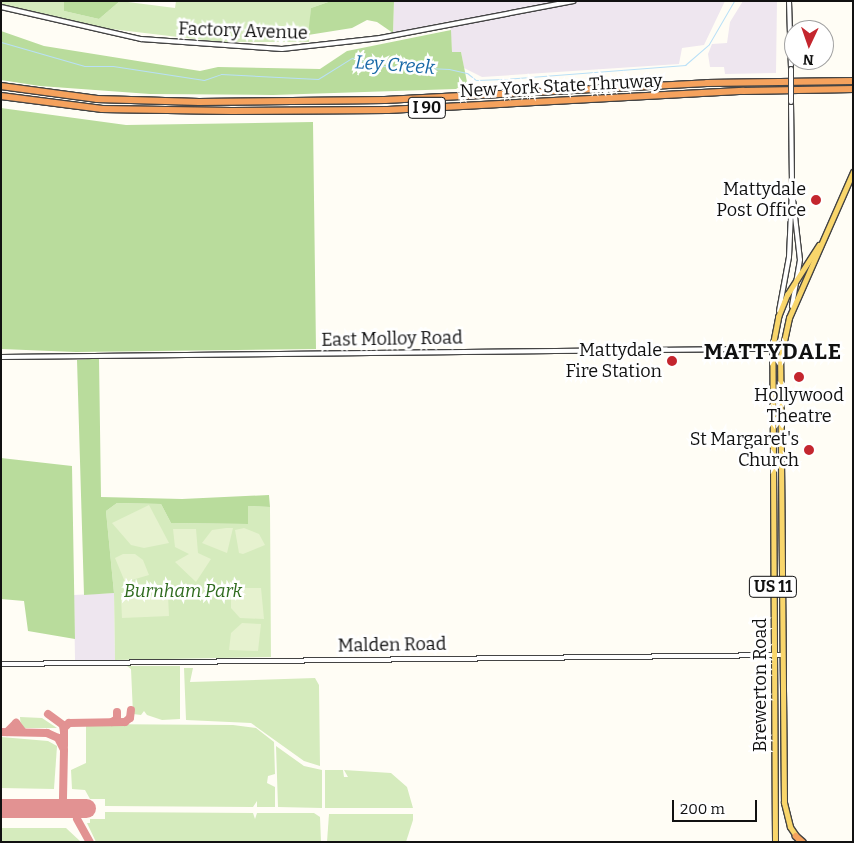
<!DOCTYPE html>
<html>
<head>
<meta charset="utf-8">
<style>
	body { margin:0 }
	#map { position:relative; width:854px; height:843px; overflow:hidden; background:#fffdf5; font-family:Bitter,serif }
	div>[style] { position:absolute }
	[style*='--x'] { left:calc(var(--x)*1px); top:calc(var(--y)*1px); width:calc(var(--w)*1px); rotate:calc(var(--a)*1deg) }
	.industrial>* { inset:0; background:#eee6ef }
	.green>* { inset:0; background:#d5ebbd }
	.forest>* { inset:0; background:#b9dc9c }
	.pitch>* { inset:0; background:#e6f2cf }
	.stream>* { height:1px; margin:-0.5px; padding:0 0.5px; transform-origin:0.5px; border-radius:0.5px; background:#b9e0f7 }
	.taxiway>* { height:8px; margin:-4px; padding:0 4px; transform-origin:4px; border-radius:4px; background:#e29292 }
	.runway>* { height:19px; margin:-9.5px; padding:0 9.5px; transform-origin:9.5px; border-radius:9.5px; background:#e29292 }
	.roads { filter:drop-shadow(1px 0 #444) drop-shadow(-1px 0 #444) drop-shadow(0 1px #444) drop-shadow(0 -1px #444) }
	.minor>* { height:4px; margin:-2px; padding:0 2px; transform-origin:2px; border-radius:2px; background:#fff }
	.major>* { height:4.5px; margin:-2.25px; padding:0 2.25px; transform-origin:2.25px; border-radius:2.25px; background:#f9d66b }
	.highway>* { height:5.5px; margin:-2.75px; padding:0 2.75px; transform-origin:2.75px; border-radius:2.75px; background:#f5a25d }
	.bridges { filter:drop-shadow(1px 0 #444) drop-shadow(-1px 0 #444) drop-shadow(0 1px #444) drop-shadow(0 -1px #444) }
	.minor-bridge>* { height:4px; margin:-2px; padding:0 2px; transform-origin:2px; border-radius:2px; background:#fff }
	.dots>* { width:14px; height:14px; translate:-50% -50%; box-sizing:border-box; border:2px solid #fff; border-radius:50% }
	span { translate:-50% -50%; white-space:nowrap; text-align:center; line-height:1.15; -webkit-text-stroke:5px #fff; paint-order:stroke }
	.shield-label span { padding:1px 4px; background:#fff; border:1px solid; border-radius:4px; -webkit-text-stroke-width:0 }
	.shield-label { font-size:16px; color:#111; font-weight:700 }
	.street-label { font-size:18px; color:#111 }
	.poi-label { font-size:18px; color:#111 }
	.right { translate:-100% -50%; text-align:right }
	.park-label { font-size:18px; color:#2f6b1f; font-style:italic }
	.water-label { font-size:19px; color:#1768a6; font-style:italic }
	.district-label { font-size:22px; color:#111; font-weight:700; letter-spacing:1px }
	.frame { position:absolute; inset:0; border:2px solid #111; pointer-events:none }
	.north { position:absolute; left:784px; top:20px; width:50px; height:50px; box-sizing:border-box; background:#fff; border:1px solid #a0a0a0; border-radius:50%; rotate:183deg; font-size:14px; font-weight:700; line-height:20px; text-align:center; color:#111 }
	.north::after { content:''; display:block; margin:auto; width:18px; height:22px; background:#c4262e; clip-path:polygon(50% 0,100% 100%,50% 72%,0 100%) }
	.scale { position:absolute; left:672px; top:800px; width:85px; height:22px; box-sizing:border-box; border:2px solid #111; border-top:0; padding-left:6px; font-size:15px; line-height:18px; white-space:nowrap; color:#111; -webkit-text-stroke:4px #fff; paint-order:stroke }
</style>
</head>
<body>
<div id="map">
	<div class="industrial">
		<div style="clip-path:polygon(394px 1px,725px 1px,704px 45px,682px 48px,679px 64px,482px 77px,464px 68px,461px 52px,452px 53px,450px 21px,393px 33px)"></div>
		<div style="clip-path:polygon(743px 1px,777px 1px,776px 73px,725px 74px,724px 67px,710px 67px,708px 54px,712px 44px,727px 43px,730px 22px)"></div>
		<div style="clip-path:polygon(114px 593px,115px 660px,75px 660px,74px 595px)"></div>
	</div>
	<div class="green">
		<div style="clip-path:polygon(1px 1px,64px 1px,64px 11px,99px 19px,120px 1px,175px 8px,176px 1px,331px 1px,311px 8px,309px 42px,220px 42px,86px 26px,1px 4px)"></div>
		<div style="clip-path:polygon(117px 503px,161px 504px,171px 523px,247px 524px,248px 506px,270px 507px,271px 657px,115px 660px,114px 593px,106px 511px)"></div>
		<div style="clip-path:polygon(127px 666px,180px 666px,180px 719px,162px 720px,147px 715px,144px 711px,141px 715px,133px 714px,131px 669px)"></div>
		<div style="clip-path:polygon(184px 668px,193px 668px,190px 682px,315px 678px,319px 685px,320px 766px,304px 761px,251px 723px,186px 720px)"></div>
		<div style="clip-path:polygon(20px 717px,42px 718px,57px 728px,21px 728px)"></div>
		<div style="clip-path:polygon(86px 724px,233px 725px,256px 728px,274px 742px,275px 774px,268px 776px,267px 783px,275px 787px,275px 807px,257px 807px,257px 801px,253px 807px,105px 806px,105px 799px,90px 799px,85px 790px,72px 789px,71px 770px,86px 763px)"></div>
		<div style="clip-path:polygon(1px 737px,48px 741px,57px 746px,54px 789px,1px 788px)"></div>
		<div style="clip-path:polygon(276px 746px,304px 766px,322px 770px,322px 808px,278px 807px)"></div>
		<div style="clip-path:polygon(325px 770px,343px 770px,344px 777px,348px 777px,344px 770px,391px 773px,407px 787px,413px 808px,325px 808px)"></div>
		<div style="clip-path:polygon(105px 812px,253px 813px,255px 819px,257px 813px,314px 813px,320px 817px,321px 842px,96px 842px,87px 823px,90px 823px,90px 819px,105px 819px)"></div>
		<div style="clip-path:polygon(329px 814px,413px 814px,413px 820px,406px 842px,327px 842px)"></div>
		<div style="clip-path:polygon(1px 828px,66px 828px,81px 842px,1px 842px)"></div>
	</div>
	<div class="forest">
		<div style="clip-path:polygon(64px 1px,120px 1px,99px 19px,64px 11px)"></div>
		<div style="clip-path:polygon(331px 1px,394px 1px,393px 33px,377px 22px,367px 20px,352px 28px,308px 35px,311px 8px)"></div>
		<div style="clip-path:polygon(451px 30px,452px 52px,461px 52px,467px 82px,456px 89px,273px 95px,150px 94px,40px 86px,1px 80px,1px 31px,44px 46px,200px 71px,218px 67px,320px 69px,347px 51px)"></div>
		<div style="clip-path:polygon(1px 108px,126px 125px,313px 122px,316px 349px,76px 352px,1px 349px)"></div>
		<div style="clip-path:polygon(99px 358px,101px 497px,182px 499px,269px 495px,270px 507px,248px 506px,248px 524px,171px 523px,161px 504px,117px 503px,106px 511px,114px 593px,84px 595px,77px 360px)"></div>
		<div style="clip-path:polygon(1px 458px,72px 466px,75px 639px,28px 631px,24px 601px,1px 599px)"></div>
	</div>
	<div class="pitch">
		<div style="clip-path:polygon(149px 505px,169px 543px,144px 548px,131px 545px,112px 523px)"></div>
		<div style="clip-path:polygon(226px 528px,233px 528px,227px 553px,202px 543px,212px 530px)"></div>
		<div style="clip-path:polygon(244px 528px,259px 534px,265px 545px,243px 554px,239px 553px,235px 530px)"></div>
		<div style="clip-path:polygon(173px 529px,196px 529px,198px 553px,211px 559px,196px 582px,175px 562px,189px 554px,175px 547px)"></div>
		<div style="clip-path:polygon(123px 554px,135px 554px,143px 560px,149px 575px,125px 582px,115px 558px)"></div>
		<div style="clip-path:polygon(231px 588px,261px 588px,264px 619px,240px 618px,231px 608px)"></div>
		<div style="clip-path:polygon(168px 595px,169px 616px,122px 618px,121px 597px)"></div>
		<div style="clip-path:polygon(242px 623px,261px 624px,258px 651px,229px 650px,231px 633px)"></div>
	</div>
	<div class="stream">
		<div style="--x:1;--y:42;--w:86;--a:16.1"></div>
		<div style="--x:84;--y:66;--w:29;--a:0"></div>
		<div style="--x:113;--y:66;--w:92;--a:8.7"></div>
		<div style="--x:204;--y:80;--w:18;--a:-19"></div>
		<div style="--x:221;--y:74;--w:97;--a:3"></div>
		<div style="--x:318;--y:79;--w:40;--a:-32"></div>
		<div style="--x:352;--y:58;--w:34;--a:14"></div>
		<div style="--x:385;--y:66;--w:64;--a:2.7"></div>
		<div style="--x:449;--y:69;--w:18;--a:13"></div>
		<div style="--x:467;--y:73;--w:11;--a:38"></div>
		<div style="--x:476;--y:80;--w:29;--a:-2"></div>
		<div style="--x:505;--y:79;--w:181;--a:-4.4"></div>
		<div style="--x:685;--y:65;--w:32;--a:-41"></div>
		<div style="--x:709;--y:44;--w:50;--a:-59.8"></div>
	</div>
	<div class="taxiway">
		<div style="--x:48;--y:714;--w:19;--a:36"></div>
		<div style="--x:63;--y:725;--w:7;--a:82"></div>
		<div style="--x:112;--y:722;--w:6;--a:-31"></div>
		<div style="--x:117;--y:719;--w:7;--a:-90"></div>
		<div style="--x:1;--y:732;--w:46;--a:1.2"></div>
		<div style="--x:47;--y:733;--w:12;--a:24"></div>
		<div style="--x:58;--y:738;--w:13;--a:63"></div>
		<div style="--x:64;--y:750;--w:49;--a:91.2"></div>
		<div style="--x:7;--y:732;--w:13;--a:-45"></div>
		<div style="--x:16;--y:723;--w:11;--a:52"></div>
		<div style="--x:64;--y:746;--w:18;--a:-90"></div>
		<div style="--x:64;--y:728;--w:7;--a:-45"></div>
		<div style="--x:69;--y:723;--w:56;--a:-1"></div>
		<div style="--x:125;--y:722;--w:6;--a:-39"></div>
		<div style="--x:130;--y:718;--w:8;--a:-83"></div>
		<div style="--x:77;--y:819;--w:26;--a:61"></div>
	</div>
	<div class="runway">
		<div style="--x:1;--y:808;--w:85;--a:0"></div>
	</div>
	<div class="roads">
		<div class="minor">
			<div style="--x:789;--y:1;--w:68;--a:88.3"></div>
			<div style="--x:1;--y:7;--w:144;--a:12.9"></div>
			<div style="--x:141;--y:39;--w:141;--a:4.1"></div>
			<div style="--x:282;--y:49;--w:99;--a:-6.4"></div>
			<div style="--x:380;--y:38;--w:197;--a:-10.8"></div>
			<div style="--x:791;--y:102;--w:88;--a:89.3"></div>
			<div style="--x:792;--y:190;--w:70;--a:83.5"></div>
			<div style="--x:800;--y:260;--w:47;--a:99.9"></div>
			<div style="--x:779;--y:311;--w:55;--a:-79.5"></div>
			<div style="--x:789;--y:257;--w:67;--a:-87.4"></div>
			<div style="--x:1;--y:357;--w:747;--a:-0.61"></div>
			<div style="--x:748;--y:349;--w:24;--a:0"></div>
			<div style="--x:772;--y:349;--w:11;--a:-27"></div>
			<div style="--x:1;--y:664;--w:782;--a:-0.66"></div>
		</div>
		<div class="major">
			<div style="--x:798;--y:839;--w:14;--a:-124"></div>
			<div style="--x:790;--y:827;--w:25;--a:-104"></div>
			<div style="--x:784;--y:803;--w:443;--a:-90.5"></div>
			<div style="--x:780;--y:360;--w:43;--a:-77.9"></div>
			<div style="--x:789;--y:318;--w:159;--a:-66.3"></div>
			<div style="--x:775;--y:842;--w:493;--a:-90.3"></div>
			<div style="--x:772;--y:349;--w:33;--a:-79"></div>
			<div style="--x:778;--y:317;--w:24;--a:-68"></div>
			<div style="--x:787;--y:295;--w:59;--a:-57.4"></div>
		</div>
		<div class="highway">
			<div style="--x:1;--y:86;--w:97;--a:7.7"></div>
			<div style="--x:97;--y:99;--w:102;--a:1.7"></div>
			<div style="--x:199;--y:102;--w:186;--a:-0.6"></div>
			<div style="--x:385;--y:100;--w:322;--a:-3"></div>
			<div style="--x:707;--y:83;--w:146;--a:-0.8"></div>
			<div style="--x:1;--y:96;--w:102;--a:7.3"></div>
			<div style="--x:102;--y:109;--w:130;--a:0.9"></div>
			<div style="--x:232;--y:111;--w:156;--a:-0.4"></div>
			<div style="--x:388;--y:110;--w:356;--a:-3.1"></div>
			<div style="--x:743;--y:91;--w:110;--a:-1"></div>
			<div style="--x:796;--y:836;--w:9;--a:41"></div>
		</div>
	</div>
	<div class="bridges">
		<div class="minor-bridge">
			<div style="--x:791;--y:102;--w:33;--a:-90"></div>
		</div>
	</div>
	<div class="dots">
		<div style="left:816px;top:200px;background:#c4262e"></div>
		<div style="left:672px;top:361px;background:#c4262e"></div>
		<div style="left:799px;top:377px;background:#c4262e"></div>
		<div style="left:809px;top:450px;background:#c4262e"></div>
	</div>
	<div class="shield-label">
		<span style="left:427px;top:108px">I 90</span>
		<span style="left:773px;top:587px">US 11</span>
	</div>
	<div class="street-label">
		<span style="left:243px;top:31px;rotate:2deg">Factory Avenue</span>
		<span style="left:561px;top:86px;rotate:-3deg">New York State Thruway</span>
		<span style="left:392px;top:339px;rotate:-1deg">East Molloy Road</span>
		<span style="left:392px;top:645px;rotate:-1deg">Malden Road</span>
		<span style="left:760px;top:685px;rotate:-90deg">Brewerton Road</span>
	</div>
	<div class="poi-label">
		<span class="right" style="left:806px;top:200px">Mattydale<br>Post Office</span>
		<span class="right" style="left:662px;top:361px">Mattydale<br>Fire Station</span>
		<span style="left:799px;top:406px">Hollywood<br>Theatre</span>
		<span class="right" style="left:799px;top:450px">St Margaret's<br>Church</span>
	</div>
	<div class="park-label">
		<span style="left:183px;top:591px">Burnham Park</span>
	</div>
	<div class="water-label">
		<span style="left:395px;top:65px;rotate:4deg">Ley Creek</span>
	</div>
	<div class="district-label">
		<span style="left:773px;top:352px">MATTYDALE</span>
	</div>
	<div class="frame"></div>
	<div class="north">N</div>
	<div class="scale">200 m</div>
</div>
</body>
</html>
